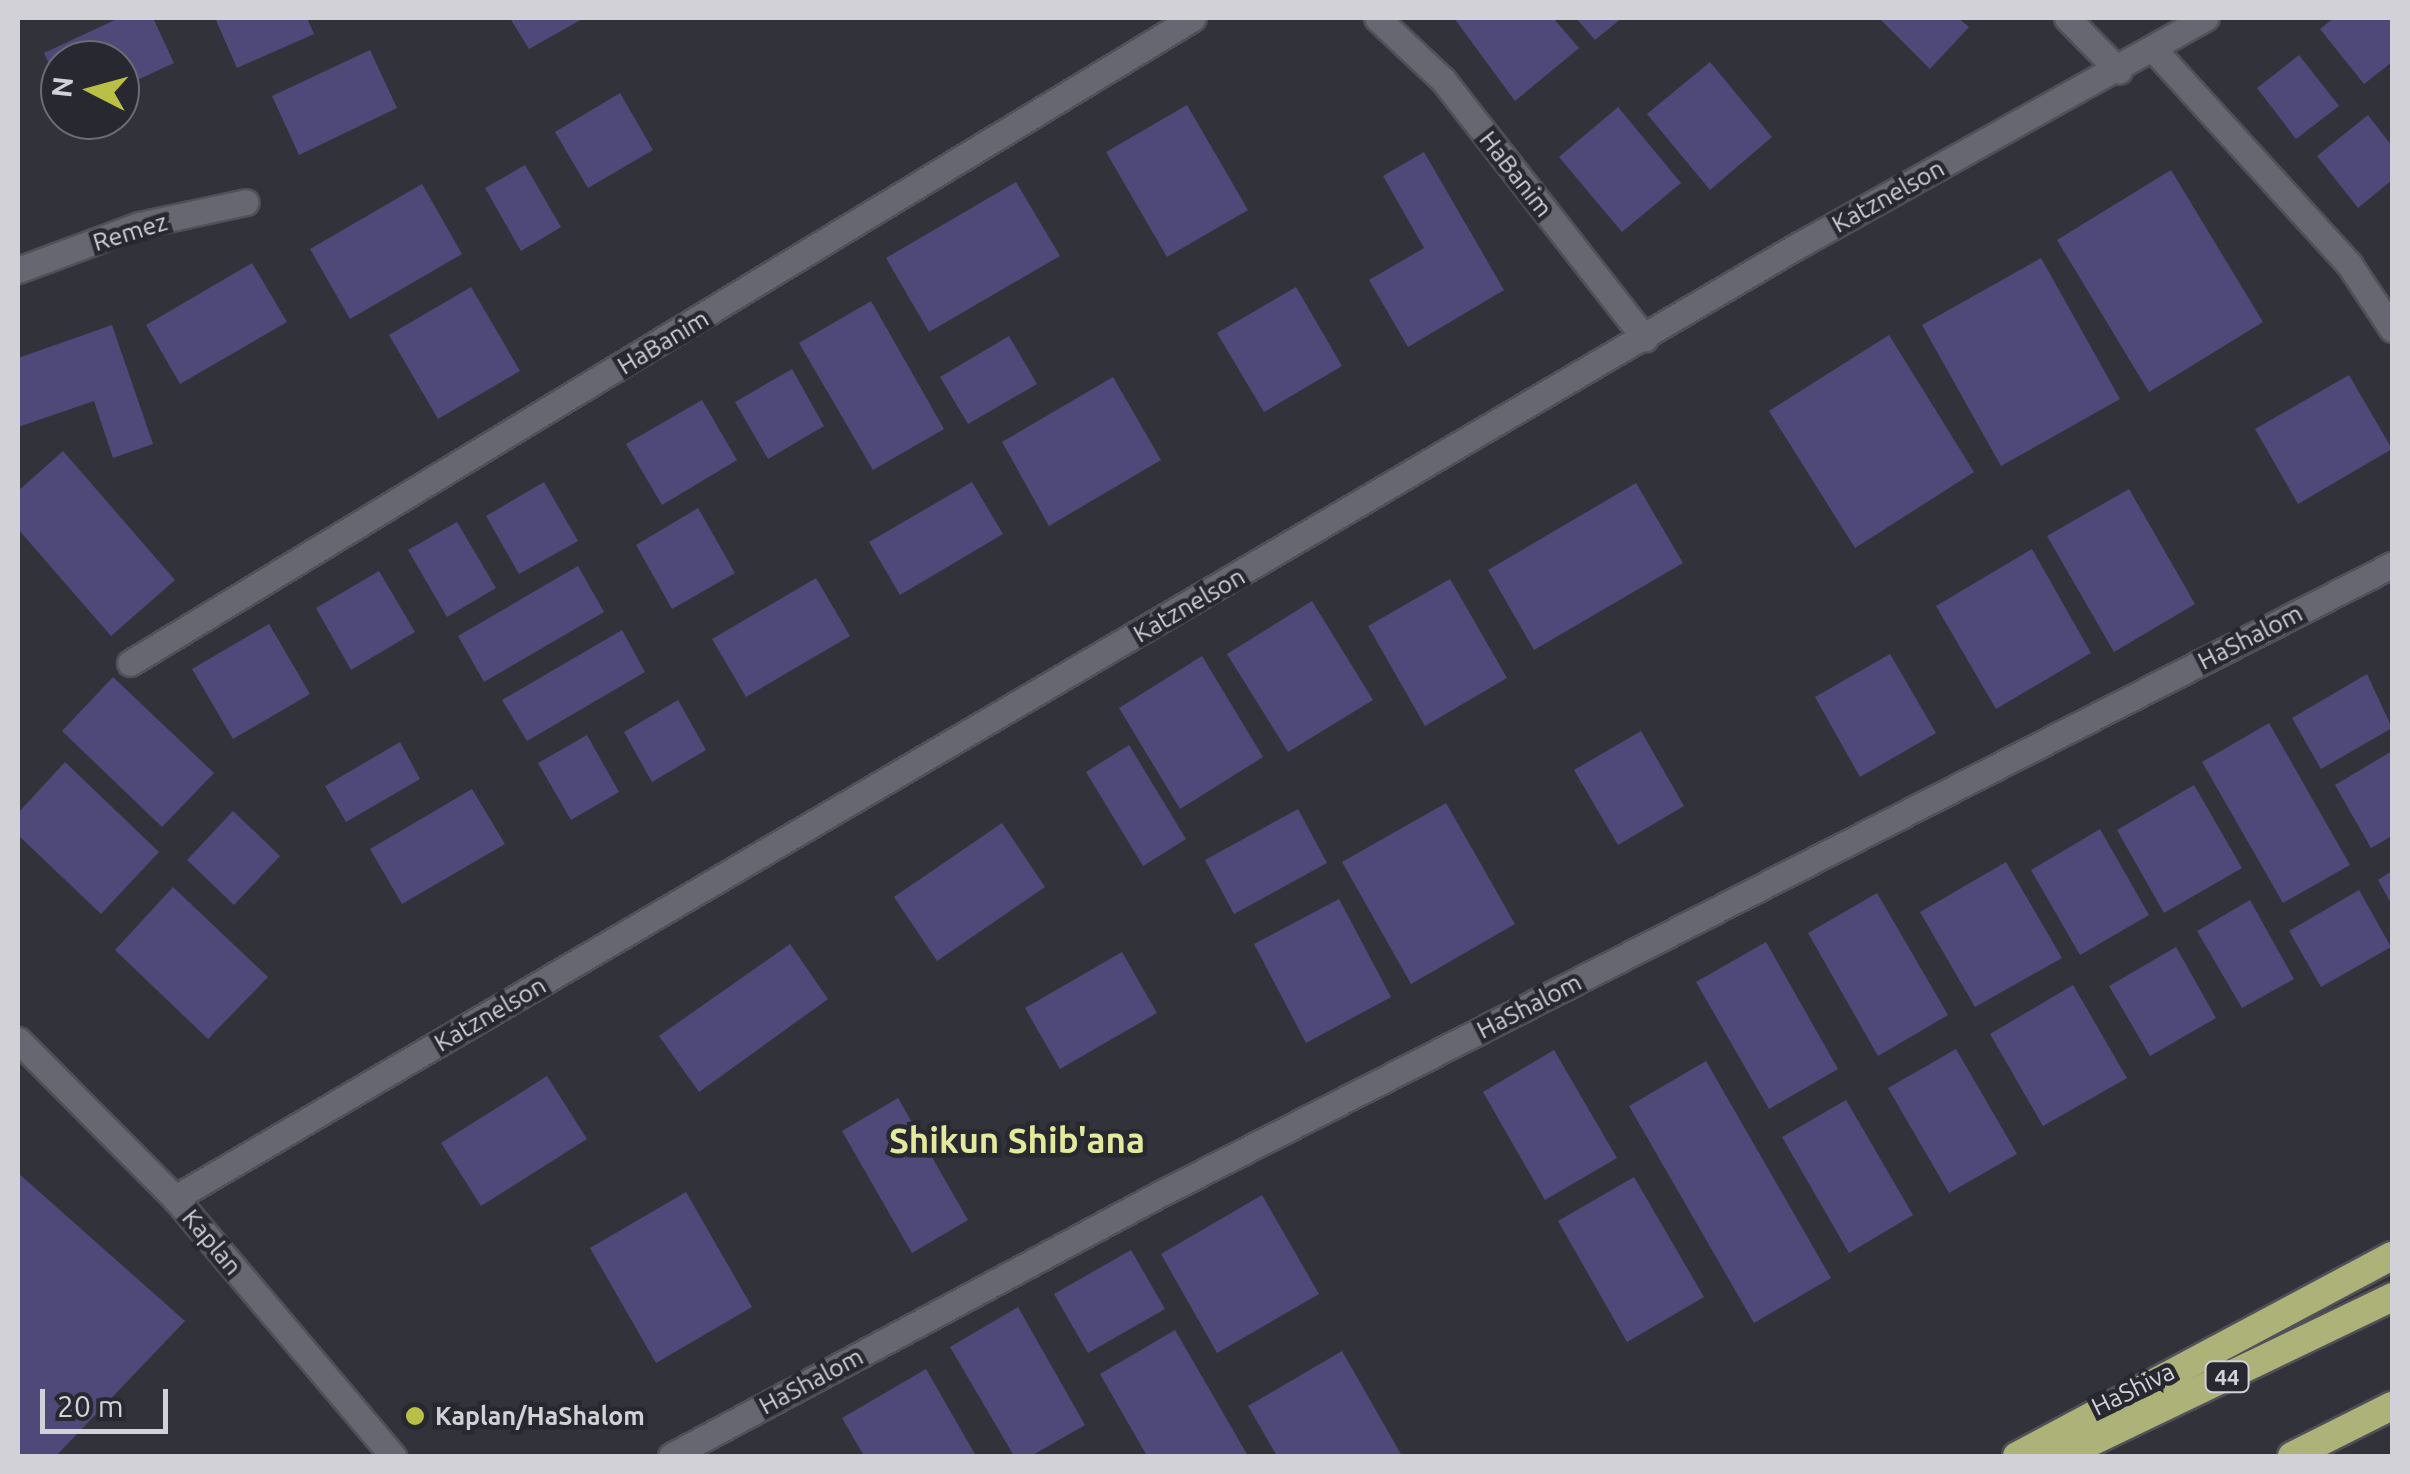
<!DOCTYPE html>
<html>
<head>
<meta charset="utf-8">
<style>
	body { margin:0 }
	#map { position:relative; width:2410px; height:1474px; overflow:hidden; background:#32323b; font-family:Ubuntu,sans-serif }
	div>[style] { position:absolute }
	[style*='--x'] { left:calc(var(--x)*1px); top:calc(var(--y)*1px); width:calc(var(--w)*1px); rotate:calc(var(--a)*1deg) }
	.building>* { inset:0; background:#4e4979 }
	.roads { filter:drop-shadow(2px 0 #515058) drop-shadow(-2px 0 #515058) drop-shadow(0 2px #515058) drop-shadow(0 -2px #515058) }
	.minor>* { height:25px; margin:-12.5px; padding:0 12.5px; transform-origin:12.5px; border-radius:12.5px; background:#676771 }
	.tertiary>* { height:25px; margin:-12.5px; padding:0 12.5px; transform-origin:12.5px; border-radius:12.5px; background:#676771 }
	.trunk>* { height:28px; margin:-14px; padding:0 14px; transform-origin:14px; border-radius:14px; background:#acb278 }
	.dots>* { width:28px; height:28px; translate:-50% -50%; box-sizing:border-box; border:5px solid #282830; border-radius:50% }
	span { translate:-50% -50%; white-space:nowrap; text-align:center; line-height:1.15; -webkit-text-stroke:9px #282830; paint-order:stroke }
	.shield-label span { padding:2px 8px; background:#282830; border:2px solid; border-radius:8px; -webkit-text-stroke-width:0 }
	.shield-label { font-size:22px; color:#d1d1d7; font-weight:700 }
	.street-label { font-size:25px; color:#d1d1d7 }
	.poi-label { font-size:25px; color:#d1d1d7; font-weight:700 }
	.left { translate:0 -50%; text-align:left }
	.district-label { font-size:35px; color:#e4ea9c; font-weight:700 }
	.frame { position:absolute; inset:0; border:20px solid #d1d1d7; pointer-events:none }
	.north { position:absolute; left:40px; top:40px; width:100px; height:100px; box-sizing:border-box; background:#282830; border:2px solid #6c6c73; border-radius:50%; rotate:276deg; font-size:28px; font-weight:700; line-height:40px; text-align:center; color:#d1d1d7 }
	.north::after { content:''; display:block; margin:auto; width:35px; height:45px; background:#bac045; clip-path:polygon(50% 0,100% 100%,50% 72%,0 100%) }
	.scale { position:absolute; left:40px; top:1389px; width:128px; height:45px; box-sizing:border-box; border:5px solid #d1d1d7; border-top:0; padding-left:12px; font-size:30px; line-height:35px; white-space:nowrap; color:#d1d1d7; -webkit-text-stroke:8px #282830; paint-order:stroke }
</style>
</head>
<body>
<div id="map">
	<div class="building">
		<div style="clip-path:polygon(119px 18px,153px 18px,174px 63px,120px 88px,120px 60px,60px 60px,60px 88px,44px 53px)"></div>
		<div style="clip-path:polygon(215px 18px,307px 18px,314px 34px,237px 68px)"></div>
		<div style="clip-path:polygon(510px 18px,584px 18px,529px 49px)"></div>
		<div style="clip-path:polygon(1454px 18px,1553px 18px,1579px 48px,1515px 101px)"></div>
		<div style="clip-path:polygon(1576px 18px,1622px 18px,1595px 40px)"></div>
		<div style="clip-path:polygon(1879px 18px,1958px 18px,1969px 27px,1930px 69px)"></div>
		<div style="clip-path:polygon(2334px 18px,2392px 18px,2392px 62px,2364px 84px,2320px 29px)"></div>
		<div style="clip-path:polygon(370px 50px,397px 108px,299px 155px,272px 96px)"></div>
		<div style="clip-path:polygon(2299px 55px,2339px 106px,2296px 139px,2257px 88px)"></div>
		<div style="clip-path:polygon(1710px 62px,1772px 137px,1710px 190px,1647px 114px)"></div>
		<div style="clip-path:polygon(620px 93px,653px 150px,588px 188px,555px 132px)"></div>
		<div style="clip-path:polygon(1187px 105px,1248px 210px,1167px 257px,1106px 152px)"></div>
		<div style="clip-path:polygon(1618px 107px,1681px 183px,1622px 232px,1559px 157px)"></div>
		<div style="clip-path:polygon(2368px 115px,2392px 146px,2392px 180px,2358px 208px,2317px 156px)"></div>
		<div style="clip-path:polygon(1424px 152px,1504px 290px,1408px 347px,1369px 280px,1424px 248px,1383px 176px)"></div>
		<div style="clip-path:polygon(525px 165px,561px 227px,521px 251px,485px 188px)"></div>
		<div style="clip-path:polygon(2171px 170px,2263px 322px,2149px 392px,2057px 240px)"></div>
		<div style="clip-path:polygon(1016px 182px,1060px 256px,929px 332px,886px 258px)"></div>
		<div style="clip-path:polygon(422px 184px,462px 254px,350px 319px,310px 249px)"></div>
		<div style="clip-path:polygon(2041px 258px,2120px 399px,2001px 466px,1922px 325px)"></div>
		<div style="clip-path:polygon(252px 263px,287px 322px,180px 384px,146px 325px)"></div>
		<div style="clip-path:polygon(471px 287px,520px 371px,438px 419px,389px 335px)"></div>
		<div style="clip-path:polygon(1296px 287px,1342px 366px,1264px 412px,1217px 333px)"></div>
		<div style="clip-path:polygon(871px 301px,944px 429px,873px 470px,799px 343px)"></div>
		<div style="clip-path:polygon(112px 325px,153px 444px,113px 458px,94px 401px,18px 427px,18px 358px)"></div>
		<div style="clip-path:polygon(1889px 335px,1974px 472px,1855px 548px,1769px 411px)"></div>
		<div style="clip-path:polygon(1009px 336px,1037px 384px,968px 424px,940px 377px)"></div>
		<div style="clip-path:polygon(792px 369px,824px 426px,768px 459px,735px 402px)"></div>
		<div style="clip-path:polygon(2349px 375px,2392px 449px,2298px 504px,2255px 429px)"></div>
		<div style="clip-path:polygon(1113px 377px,1161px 460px,1049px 526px,1002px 442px)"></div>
		<div style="clip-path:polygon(702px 400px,737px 460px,662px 505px,626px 444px)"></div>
		<div style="clip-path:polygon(63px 451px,175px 580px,111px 636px,18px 529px,18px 491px)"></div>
		<div style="clip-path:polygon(544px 482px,578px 541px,519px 574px,486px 516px)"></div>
		<div style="clip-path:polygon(972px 482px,1003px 534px,900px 595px,869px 542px)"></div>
		<div style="clip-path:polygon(1636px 483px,1683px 563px,1534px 650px,1488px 570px)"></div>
		<div style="clip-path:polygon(2129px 489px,2195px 604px,2114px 652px,2047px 536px)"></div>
		<div style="clip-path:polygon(698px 508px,735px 573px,672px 609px,636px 545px)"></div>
		<div style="clip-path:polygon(457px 522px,496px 588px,447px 617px,408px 550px)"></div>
		<div style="clip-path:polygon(2032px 549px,2091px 653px,1996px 709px,1936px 606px)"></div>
		<div style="clip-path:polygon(578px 566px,604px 612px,484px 682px,458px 636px)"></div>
		<div style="clip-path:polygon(379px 571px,415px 632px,351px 670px,316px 608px)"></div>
		<div style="clip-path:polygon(816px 578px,850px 636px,746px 697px,712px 639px)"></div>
		<div style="clip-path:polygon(1450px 579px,1507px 678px,1425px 726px,1368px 626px)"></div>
		<div style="clip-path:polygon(1312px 601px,1373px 700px,1288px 752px,1227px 654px)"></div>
		<div style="clip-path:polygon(269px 624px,310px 694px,233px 739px,192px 669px)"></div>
		<div style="clip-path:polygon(622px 630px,645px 672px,527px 741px,502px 700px)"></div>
		<div style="clip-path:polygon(1890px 654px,1936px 733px,1860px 777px,1815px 697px)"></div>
		<div style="clip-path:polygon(1202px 656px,1263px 757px,1180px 809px,1119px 708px)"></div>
		<div style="clip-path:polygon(2367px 674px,2392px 728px,2321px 769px,2292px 718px)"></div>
		<div style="clip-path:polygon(113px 677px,214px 773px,162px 827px,62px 731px)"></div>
		<div style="clip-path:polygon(678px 700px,706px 750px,652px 782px,624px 732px)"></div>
		<div style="clip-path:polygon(2269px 723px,2350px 865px,2283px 903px,2202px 762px)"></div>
		<div style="clip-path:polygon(1641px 731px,1684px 806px,1618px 845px,1574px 770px)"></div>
		<div style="clip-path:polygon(587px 735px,619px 792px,571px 820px,538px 763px)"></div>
		<div style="clip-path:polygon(400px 742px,420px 779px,346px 822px,325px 786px)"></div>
		<div style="clip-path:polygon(1129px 745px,1186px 839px,1143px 866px,1086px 772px)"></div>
		<div style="clip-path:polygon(2392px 751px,2392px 836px,2371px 848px,2335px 785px)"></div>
		<div style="clip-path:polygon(65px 762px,159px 852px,101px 914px,18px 835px,18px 813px)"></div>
		<div style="clip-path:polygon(2194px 785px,2242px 868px,2164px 913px,2117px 830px)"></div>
		<div style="clip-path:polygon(472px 789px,505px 844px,402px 904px,370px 849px)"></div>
		<div style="clip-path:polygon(1446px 803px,1515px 924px,1411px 984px,1342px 862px)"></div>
		<div style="clip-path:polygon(1298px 809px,1327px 863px,1234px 914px,1205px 860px)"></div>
		<div style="clip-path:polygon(233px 811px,280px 856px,234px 905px,187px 860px)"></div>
		<div style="clip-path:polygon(1002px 823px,1045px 887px,937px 961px,894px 897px)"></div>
		<div style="clip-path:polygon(2100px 829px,2149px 915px,2080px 955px,2031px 870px)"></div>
		<div style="clip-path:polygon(2006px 862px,2062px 958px,1975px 1007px,1920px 912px)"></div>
		<div style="clip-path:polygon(2392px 871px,2392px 905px,2378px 880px)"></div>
		<div style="clip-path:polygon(173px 887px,268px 977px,208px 1039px,115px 950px)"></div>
		<div style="clip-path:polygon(2359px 890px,2391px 947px,2321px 987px,2289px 931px)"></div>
		<div style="clip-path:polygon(1877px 893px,1948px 1015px,1878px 1056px,1808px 933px)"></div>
		<div style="clip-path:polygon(1339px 899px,1391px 997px,1306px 1043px,1254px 944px)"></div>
		<div style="clip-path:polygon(2250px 900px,2294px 979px,2242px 1008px,2197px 931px)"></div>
		<div style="clip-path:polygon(1766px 942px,1838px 1069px,1769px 1109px,1696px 982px)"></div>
		<div style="clip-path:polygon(790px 944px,828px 999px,699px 1092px,659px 1036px)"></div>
		<div style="clip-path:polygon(2176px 947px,2216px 1018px,2150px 1056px,2109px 986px)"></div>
		<div style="clip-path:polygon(1122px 952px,1157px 1013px,1060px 1069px,1025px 1008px)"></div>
		<div style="clip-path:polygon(2073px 985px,2127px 1078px,2043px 1126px,1990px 1034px)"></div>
		<div style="clip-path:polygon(1956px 1049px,2017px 1154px,1949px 1193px,1888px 1088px)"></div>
		<div style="clip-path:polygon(1554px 1050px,1617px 1158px,1545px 1200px,1483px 1092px)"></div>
		<div style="clip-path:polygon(1706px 1061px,1831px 1278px,1754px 1323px,1629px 1106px)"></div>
		<div style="clip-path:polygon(547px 1076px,587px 1139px,481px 1206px,441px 1143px)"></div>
		<div style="clip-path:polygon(898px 1098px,968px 1220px,912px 1253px,842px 1131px)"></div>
		<div style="clip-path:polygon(1846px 1100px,1913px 1215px,1849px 1253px,1782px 1137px)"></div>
		<div style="clip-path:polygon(18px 1173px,185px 1321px,56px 1456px,18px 1456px)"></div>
		<div style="clip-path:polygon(1634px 1177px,1704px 1297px,1627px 1342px,1558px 1221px)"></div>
		<div style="clip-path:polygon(686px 1192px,752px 1307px,656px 1363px,590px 1248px)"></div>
		<div style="clip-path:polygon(1262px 1195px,1319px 1294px,1217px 1353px,1161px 1254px)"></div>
		<div style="clip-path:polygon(1131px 1250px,1165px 1309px,1088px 1353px,1054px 1294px)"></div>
		<div style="clip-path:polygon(1018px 1307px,1085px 1425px,1031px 1456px,1014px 1456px,950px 1347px)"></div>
		<div style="clip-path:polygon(1175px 1330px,1248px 1456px,1147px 1456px,1100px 1374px)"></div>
		<div style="clip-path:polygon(1342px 1351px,1402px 1456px,1277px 1456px,1248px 1406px)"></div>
		<div style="clip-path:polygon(926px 1369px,976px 1456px,864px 1456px,842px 1418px)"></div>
	</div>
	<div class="roads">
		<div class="minor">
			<div style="--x:1377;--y:18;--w:91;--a:43.2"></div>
			<div style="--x:1443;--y:80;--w:328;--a:52"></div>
			<div style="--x:2067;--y:18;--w:74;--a:45.5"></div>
			<div style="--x:2156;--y:52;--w:287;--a:47.7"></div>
			<div style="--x:2349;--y:264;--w:78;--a:56.5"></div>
			<div style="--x:18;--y:270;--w:129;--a:-20.4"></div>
			<div style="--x:139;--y:225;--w:109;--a:-12.1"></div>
			<div style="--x:130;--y:663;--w:1243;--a:-31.25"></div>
			<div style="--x:671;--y:1456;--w:550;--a:-28.19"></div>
			<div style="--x:1156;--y:1196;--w:1388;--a:-27.05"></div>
		</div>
		<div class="tertiary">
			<div style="--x:18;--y:1040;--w:223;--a:45.2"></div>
			<div style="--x:175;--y:1198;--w:338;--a:49.8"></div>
			<div style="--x:175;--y:1198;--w:1883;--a:-30.41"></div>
			<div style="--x:1799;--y:245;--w:466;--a:-29.2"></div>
		</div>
		<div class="trunk">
			<div style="--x:2017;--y:1456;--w:425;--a:-28.1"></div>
			<div style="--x:2062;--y:1456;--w:366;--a:-25.7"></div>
			<div style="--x:2292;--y:1456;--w:112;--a:-26.6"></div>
		</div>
	</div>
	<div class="dots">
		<div style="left:415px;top:1416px;background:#bac045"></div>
	</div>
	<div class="shield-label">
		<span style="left:2227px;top:1377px">44</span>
	</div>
	<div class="street-label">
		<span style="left:1516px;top:174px;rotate:52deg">HaBanim</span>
		<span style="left:1888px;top:196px;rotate:-29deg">Katznelson</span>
		<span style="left:130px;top:232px;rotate:-17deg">Remez</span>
		<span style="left:663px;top:342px;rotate:-31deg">HaBanim</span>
		<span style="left:1189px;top:605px;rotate:-30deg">Katznelson</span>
		<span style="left:2250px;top:637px;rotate:-27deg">HaShalom</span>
		<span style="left:1529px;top:1006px;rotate:-27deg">HaShalom</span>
		<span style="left:490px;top:1014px;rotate:-30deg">Katznelson</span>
		<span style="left:212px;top:1242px;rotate:50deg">Kaplan</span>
		<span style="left:811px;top:1381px;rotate:-28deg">HaShalom</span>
		<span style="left:2133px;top:1389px;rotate:-26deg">HaShiva</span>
	</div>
	<div class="poi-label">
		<span class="left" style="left:435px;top:1416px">Kaplan/HaShalom</span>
	</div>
	<div class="district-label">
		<span style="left:1017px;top:1140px">Shikun Shib'ana</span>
	</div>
	<div class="frame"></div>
	<div class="north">N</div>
	<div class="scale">20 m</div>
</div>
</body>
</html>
